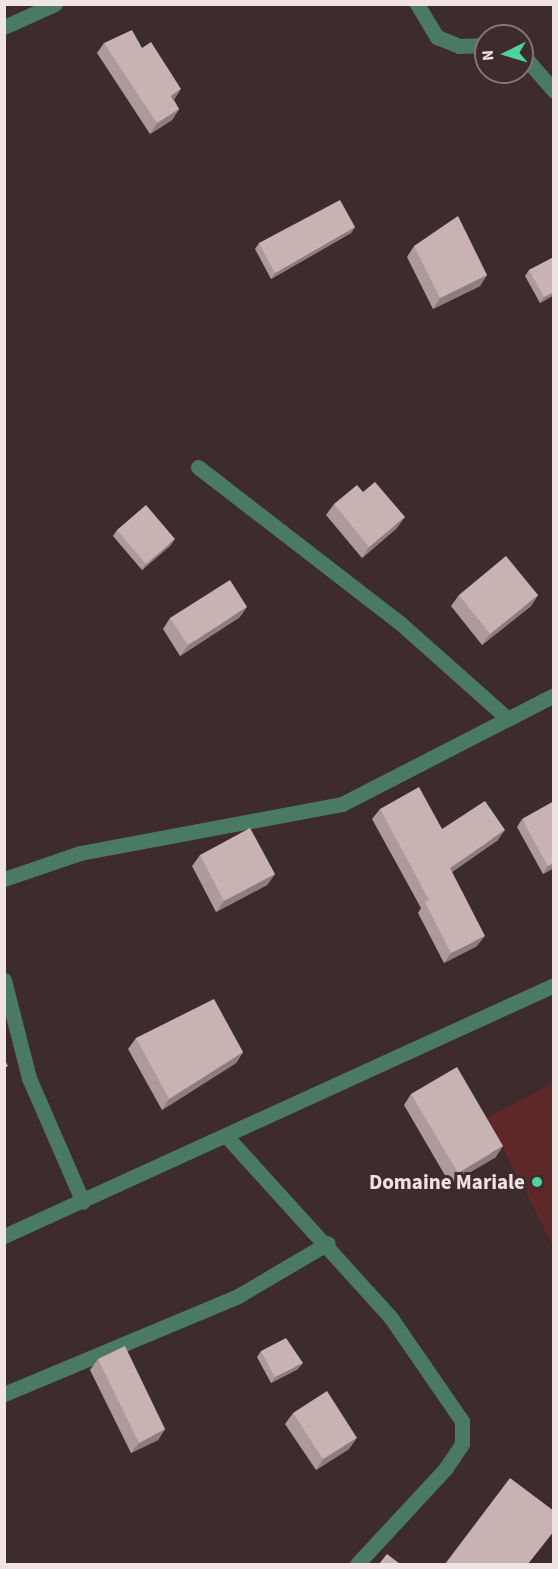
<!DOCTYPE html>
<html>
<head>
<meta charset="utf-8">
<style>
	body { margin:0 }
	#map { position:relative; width:558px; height:1569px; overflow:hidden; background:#3d2c2b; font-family:"Source Sans 3",sans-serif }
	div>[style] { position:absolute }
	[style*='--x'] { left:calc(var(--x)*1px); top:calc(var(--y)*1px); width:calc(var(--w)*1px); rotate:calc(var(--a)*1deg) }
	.green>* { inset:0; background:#602729 }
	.minor>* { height:15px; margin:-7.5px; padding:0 7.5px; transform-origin:7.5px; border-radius:7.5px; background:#4a7a62 }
	.wall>* { inset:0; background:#ad9a99 }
	.shaded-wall>* { inset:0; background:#8d7d7d }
	.building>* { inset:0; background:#c9b3b2 }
	.dots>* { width:16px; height:16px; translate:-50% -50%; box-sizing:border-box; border:3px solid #3d2c2b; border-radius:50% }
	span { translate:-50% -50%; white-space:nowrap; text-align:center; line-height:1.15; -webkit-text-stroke:6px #3d2c2b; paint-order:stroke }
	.poi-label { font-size:21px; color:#f0e4e3; font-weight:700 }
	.right { translate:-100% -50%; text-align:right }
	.frame { position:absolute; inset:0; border:6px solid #f0e4e3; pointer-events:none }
	.north { position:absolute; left:474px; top:24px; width:60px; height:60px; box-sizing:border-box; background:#3d2c2b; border:2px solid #857675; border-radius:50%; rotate:265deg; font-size:16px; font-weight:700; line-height:24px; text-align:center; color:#f0e4e3 }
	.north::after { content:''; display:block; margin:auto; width:21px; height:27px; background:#4fd399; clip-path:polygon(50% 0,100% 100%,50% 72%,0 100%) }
</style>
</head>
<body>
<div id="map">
	<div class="green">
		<div style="clip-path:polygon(553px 1083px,553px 1245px,487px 1118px)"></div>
	</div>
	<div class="minor">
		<div style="--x:417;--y:4;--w:39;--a:59"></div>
		<div style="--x:437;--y:37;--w:24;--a:22"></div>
		<div style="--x:459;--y:46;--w:27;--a:-2"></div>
		<div style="--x:4;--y:27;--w:56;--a:-24.3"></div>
		<div style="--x:522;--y:54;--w:49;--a:49.1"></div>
		<div style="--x:198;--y:467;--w:255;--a:37.7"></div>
		<div style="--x:400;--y:623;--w:144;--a:41.6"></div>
		<div style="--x:4;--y:879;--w:80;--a:-18.9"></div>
		<div style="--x:80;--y:853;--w:267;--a:-10.6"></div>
		<div style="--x:342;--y:804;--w:238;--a:-27.2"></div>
		<div style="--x:4;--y:980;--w:101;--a:75.7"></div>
		<div style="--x:29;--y:1078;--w:135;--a:66.5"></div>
		<div style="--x:228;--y:1138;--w:243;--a:47.8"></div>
		<div style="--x:391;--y:1318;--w:125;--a:55.4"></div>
		<div style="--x:462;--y:1421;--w:23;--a:90"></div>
		<div style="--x:462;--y:1444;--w:29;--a:124"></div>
		<div style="--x:446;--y:1468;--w:131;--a:132.8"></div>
		<div style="--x:4;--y:1236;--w:605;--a:-24.53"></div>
		<div style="--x:4;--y:1394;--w:254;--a:-22.7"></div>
		<div style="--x:238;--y:1296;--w:104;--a:-30.5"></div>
	</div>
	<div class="wall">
		<div style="clip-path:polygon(104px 43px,174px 100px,179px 109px,172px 120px,150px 134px,97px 53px)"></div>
		<div style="clip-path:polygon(355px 227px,351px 233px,271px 279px,255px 249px,259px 243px)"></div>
		<div style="clip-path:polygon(414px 246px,487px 275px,480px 286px,433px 309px,407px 257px)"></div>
		<div style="clip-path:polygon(554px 257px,554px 295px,540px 303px,525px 276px,529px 270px)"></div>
		<div style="clip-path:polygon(334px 504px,397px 528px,362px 558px,326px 515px)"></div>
		<div style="clip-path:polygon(117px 530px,171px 545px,142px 570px,113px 536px)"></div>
		<div style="clip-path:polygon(459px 595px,538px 595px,531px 606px,482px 645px,451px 606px)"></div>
		<div style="clip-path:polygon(240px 617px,180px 656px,163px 629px,170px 618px)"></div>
		<div style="clip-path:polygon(380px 809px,442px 829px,498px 840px,452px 872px,477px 946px,444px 963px,418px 913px,421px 908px,372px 819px)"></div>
		<div style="clip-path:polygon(522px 819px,554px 868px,543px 874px,517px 827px)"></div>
		<div style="clip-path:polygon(200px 855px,275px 874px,267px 885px,216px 912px,192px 866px)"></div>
		<div style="clip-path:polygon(136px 1038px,243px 1052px,236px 1063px,162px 1110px,128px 1049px)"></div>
		<div style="clip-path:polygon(411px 1094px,496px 1157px,450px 1184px,404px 1105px)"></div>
		<div style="clip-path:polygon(261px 1351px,298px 1369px,271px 1383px,257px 1357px)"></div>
		<div style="clip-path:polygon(98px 1359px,165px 1429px,158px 1440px,131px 1453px,90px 1370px)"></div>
		<div style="clip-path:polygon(293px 1413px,349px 1449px,316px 1470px,285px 1424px)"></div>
	</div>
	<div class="shaded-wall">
		<div style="clip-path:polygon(181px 89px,174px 100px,171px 96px)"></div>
		<div style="clip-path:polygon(179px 109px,172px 120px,150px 134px,157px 123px)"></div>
		<div style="clip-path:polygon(355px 227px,351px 233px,271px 279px,275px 273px)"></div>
		<div style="clip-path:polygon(487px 275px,480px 286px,433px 309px,440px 298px)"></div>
		<div style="clip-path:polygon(554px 292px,554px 295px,540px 303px,544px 297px)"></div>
		<div style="clip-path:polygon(405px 517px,397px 528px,362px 558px,369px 547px)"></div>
		<div style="clip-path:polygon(175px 539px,171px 545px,142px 570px,146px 564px)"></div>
		<div style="clip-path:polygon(538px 595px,531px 606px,482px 645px,490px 634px)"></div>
		<div style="clip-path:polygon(247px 607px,240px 617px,180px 656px,188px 645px)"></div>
		<div style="clip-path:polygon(505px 830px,498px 840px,442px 878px,450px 868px)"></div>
		<div style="clip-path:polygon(554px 863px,554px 868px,543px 874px,548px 866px)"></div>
		<div style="clip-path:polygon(275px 874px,267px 885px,216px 912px,224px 901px)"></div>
		<div style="clip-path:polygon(485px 936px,477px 946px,444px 963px,451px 953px)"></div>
		<div style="clip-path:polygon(243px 1052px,236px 1063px,162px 1110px,169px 1099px)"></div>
		<div style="clip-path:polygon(503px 1146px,496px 1157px,450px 1184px,458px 1173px)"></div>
		<div style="clip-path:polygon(303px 1363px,298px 1369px,271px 1383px,275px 1377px)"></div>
		<div style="clip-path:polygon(165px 1429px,158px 1440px,131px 1453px,139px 1443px)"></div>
		<div style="clip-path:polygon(357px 1438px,349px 1449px,316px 1470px,323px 1459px)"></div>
	</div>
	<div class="building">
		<div style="clip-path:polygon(132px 30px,142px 48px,151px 42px,181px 89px,171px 96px,179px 109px,157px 123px,104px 43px)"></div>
		<div style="clip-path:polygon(340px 200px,355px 227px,275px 273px,259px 243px)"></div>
		<div style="clip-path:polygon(458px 216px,487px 275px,440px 298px,414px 246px)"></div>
		<div style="clip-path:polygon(554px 257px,554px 292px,544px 297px,529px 270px)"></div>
		<div style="clip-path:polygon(375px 482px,405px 517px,369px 547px,334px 504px,357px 485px,363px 492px)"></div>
		<div style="clip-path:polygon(146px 505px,175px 539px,146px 564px,117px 530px)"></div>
		<div style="clip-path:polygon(506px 556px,538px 595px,490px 634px,459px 595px)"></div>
		<div style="clip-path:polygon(230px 580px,247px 607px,188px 645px,170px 618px)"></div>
		<div style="clip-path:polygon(419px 787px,442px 829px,485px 801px,505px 830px,450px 868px,485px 936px,451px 953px,425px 902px,429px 900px,380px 809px)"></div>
		<div style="clip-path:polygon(554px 801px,554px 863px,548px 866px,522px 819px)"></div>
		<div style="clip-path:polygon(250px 828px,275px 874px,224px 901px,200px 855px)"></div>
		<div style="clip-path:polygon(214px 999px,243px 1052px,169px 1099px,136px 1038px)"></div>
		<div style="clip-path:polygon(4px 1059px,8px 1066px,4px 1068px)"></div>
		<div style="clip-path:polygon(457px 1067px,503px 1146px,458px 1173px,411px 1094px)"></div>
		<div style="clip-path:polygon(286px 1338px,303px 1363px,275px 1377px,261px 1351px)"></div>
		<div style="clip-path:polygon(125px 1346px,165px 1429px,139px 1443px,98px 1359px)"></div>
		<div style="clip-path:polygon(327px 1391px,357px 1438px,323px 1459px,293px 1413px)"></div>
		<div style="clip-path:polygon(510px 1478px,554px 1511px,554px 1531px,528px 1564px,445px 1564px)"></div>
		<div style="clip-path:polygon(387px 1554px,400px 1564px,379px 1564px)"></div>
	</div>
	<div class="dots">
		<div style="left:537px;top:1182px;background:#4fd399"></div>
	</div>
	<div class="poi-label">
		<span class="right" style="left:525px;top:1182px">Domaine Mariale</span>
	</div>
	<div class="frame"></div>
	<div class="north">N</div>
</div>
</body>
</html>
